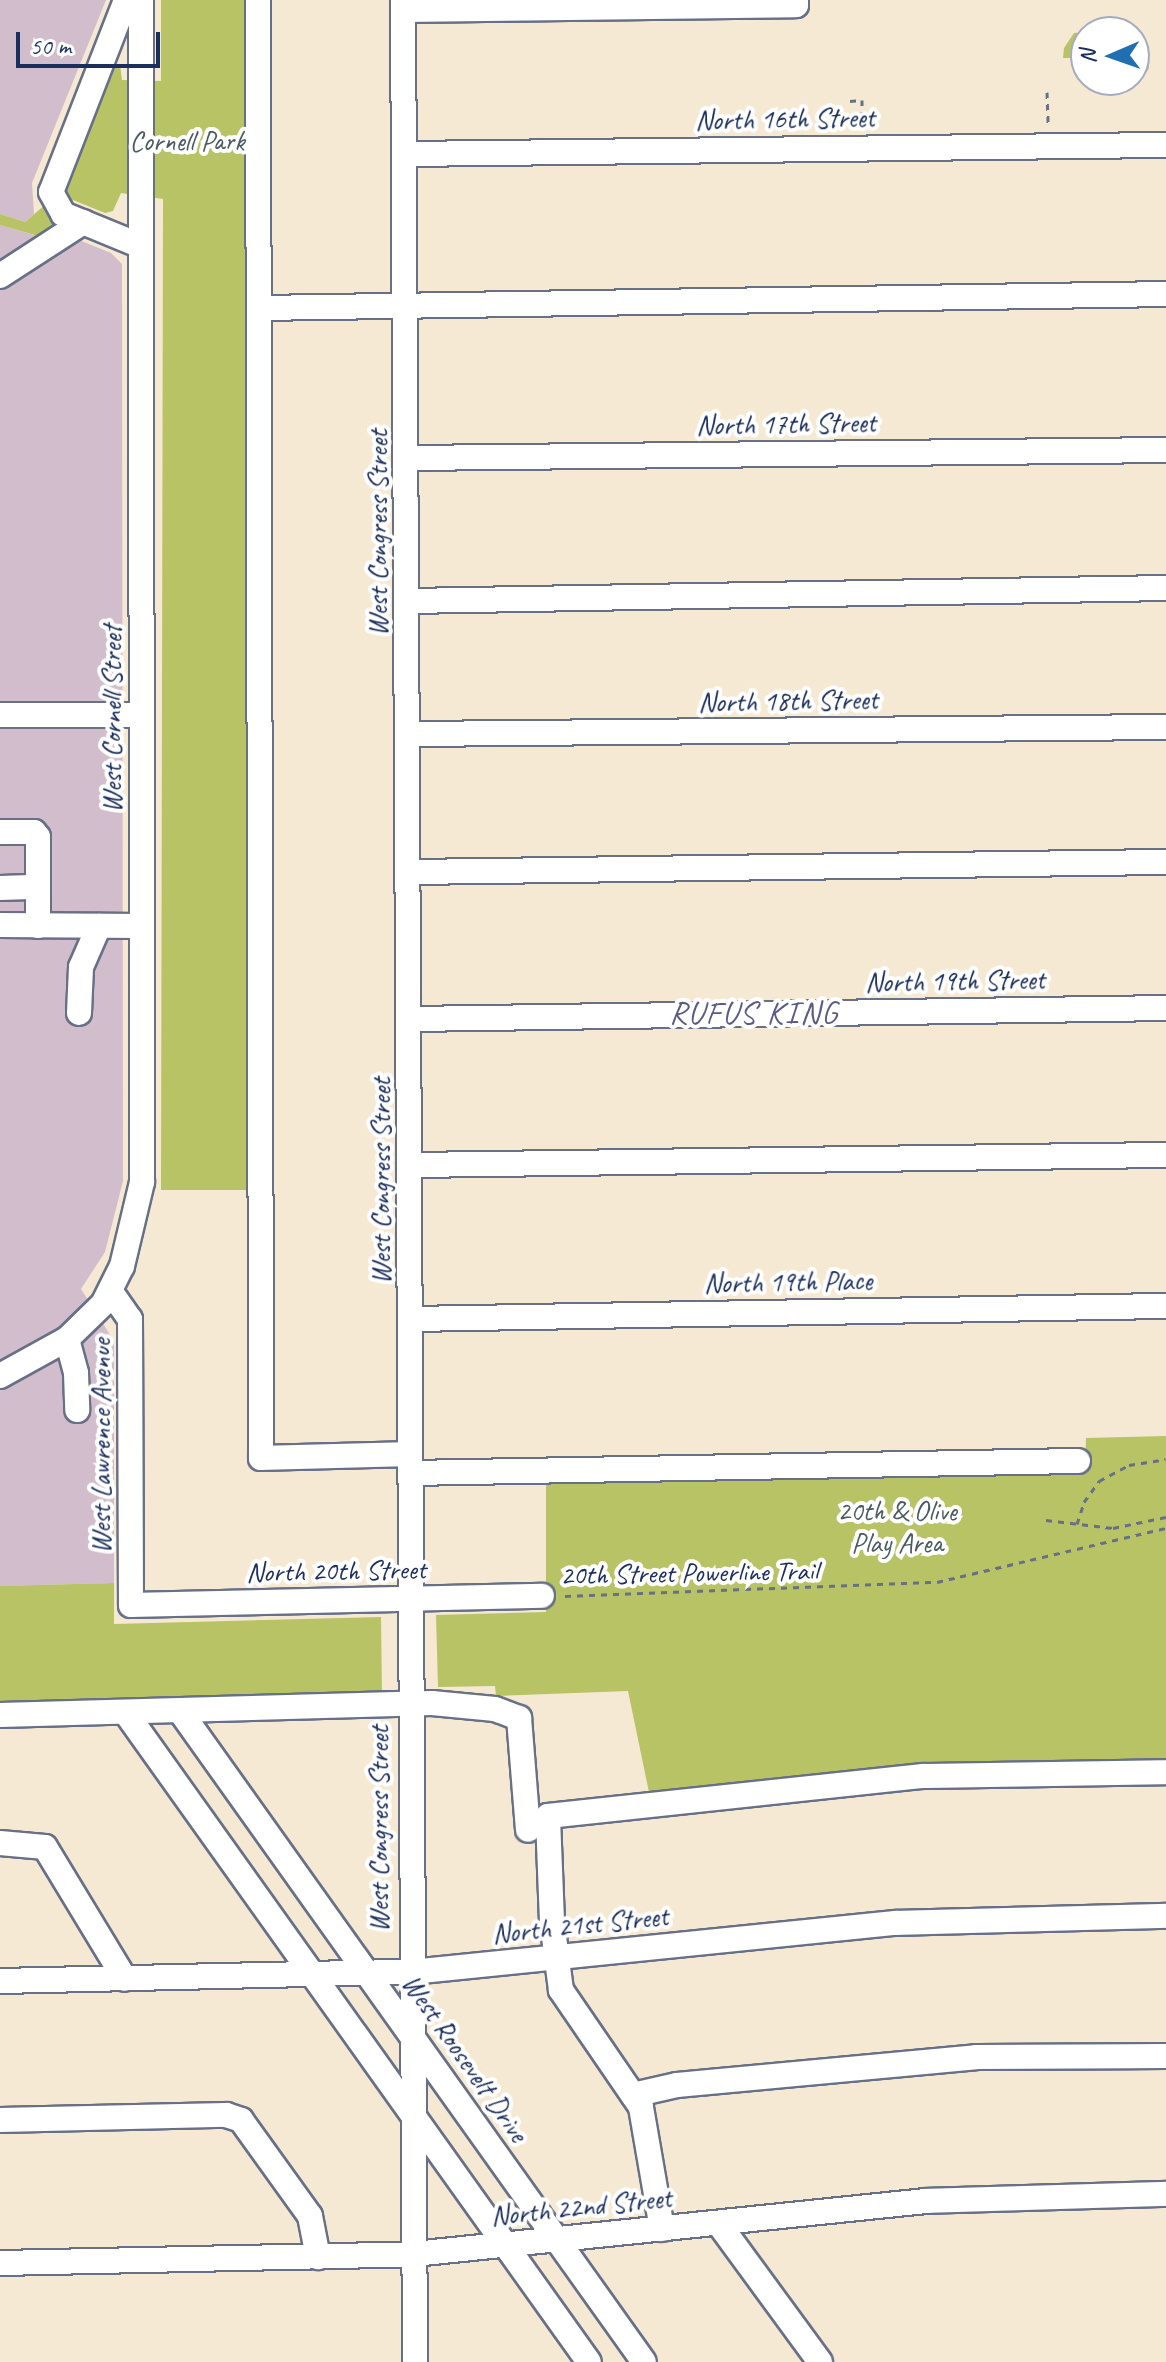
<!DOCTYPE html>
<html>
<head>
<meta charset="utf-8">
<style>
	body { margin:0 }
	#map { position:relative; width:1166px; height:2362px; overflow:hidden; background:#f5e9d4; font-family:Caveat,sans-serif }
	div>[style] { position:absolute }
	[style*='--x'] { left:calc(var(--x)*1px); top:calc(var(--y)*1px); width:calc(var(--w)*1px); rotate:calc(var(--a)*1deg) }
	.industrial>* { inset:0; background:#d1bdcb }
	.green>* { inset:0; background:#b7c365 }
	.round { border-radius:50% }
	.path>* { height:3px; margin-top:-1.5px; transform-origin:0; background:repeating-linear-gradient(90deg,#677087 0 6px,transparent 0 12px) }
	.roads { filter:drop-shadow(2px 0 #677087) drop-shadow(-2px 0 #677087) drop-shadow(0 2px #677087) drop-shadow(0 -2px #677087) }
	.minor>* { height:24px; margin:-12px; padding:0 12px; transform-origin:12px; border-radius:12px; background:#fff }
	span { translate:-50% -50%; white-space:nowrap; text-align:center; line-height:1.15; -webkit-text-stroke:8px #fff; paint-order:stroke }
	.street-label { font-size:28px; color:#1b2f5e }
	.park-label { font-size:28px; color:#4a5b60 }
	.quarter-label { font-size:32px; color:#595a86; letter-spacing:2px }
	.north { position:absolute; left:1070px; top:16px; width:80px; height:80px; box-sizing:border-box; background:#fff; border:2px solid #a4acbf; border-radius:50%; rotate:268deg; font-size:22px; font-weight:700; line-height:32px; text-align:center; color:#1b2f5e }
	.north::after { content:''; display:block; margin:auto; width:28px; height:36px; background:#1f6fb2; clip-path:polygon(50% 0,100% 100%,50% 72%,0 100%) }
	.scale { position:absolute; left:16px; top:32px; width:144px; height:36px; box-sizing:border-box; border:4px solid #1b2f5e; border-top:0; padding-left:10px; font-size:24px; line-height:28px; white-space:nowrap; color:#1b2f5e; -webkit-text-stroke:6px #fff; paint-order:stroke }
</style>
</head>
<body>
<div id="map">
	<div class="industrial">
		<div style="clip-path:polygon(0 0,106px 0,32px 183px,34px 214px,25px 222px,0 214px)"></div>
		<div style="clip-path:polygon(0 225px,44px 238px,52px 229px,111px 253px,122px 264px,123px 1181px,105px 1252px,81px 1289px,114px 1341px,114px 1583px,0 1586px)"></div>
	</div>
	<div class="green">
		<div style="clip-path:polygon(161px 0,249px 0,250px 1190px,161px 1190px,163px 199px,121px 193px,113px 211px,105px 213px,73px 200px,45px 238px,0 225px,0 214px,25px 222px,67px 186px,115px 68px,120px 65px,122px 80px,161px 81px)"></div>
		<div style="clip-path:polygon(1086px 32px,1086px 73px,1082px 77px,1076px 76px,1072px 58px,1063px 58px,1064px 48px,1074px 33px)"></div>
		<div class="round" style="left:1131px;top:57px;width:18px;height:18px"></div>
		<div style="clip-path:polygon(1166px 1436px,1166px 1767px,650px 1797px,628px 1691px,496px 1696px,495px 1686px,438px 1687px,436px 1615px,546px 1612px,546px 1480px,1085px 1471px,1086px 1438px)"></div>
		<div style="clip-path:polygon(114px 1583px,114px 1624px,381px 1617px,382px 1696px,0 1704px,0 1586px)"></div>
	</div>
	<div class="path">
		<div style="--x:1047;--y:92;--w:32;--a:88"></div>
		<div style="--x:850;--y:101;--w:12;--a:-5"></div>
		<div style="--x:862;--y:100;--w:28;--a:90"></div>
		<div style="--x:1046;--y:1520;--w:67;--a:6.8"></div>
		<div style="--x:1113;--y:1528;--w:54;--a:-11.7"></div>
		<div style="--x:1077;--y:1524;--w:23;--a:-72"></div>
		<div style="--x:1084;--y:1502;--w:26;--a:-54"></div>
		<div style="--x:1099;--y:1481;--w:34;--a:-28"></div>
		<div style="--x:1129;--y:1465;--w:37;--a:-9"></div>
		<div style="--x:565;--y:1596;--w:372;--a:-2.2"></div>
		<div style="--x:937;--y:1582;--w:235;--a:-13.3"></div>
	</div>
	<div class="roads">
		<div class="minor">
			<div style="--x:126;--y:0;--w:206;--a:111.3"></div>
			<div style="--x:51;--y:192;--w:25;--a:61"></div>
			<div style="--x:63;--y:214;--w:84;--a:22.3"></div>
			<div style="--x:258;--y:0;--w:1458;--a:89.88"></div>
			<div style="--x:261;--y:1458;--w:149;--a:-1.5"></div>
			<div style="--x:403;--y:0;--w:2362;--a:89.71"></div>
			<div style="--x:403;--y:10;--w:393;--a:-0.7"></div>
			<div style="--x:796;--y:5;--w:5;--a:-90"></div>
			<div style="--x:405;--y:154;--w:761;--a:-0.68"></div>
			<div style="--x:0;--y:276;--w:99;--a:-33"></div>
			<div style="--x:259;--y:308;--w:907;--a:-0.88"></div>
			<div style="--x:407;--y:458;--w:759;--a:-0.6"></div>
			<div style="--x:408;--y:601;--w:758;--a:-0.98"></div>
			<div style="--x:0;--y:715;--w:142;--a:0"></div>
			<div style="--x:410;--y:734;--w:756;--a:-0.53"></div>
			<div style="--x:0;--y:832;--w:34;--a:0"></div>
			<div style="--x:34;--y:832;--w:6;--a:51"></div>
			<div style="--x:38;--y:837;--w:89;--a:90"></div>
			<div style="--x:410;--y:872;--w:756;--a:-0.76"></div>
			<div style="--x:0;--y:888;--w:38;--a:-2"></div>
			<div style="--x:0;--y:925;--w:142;--a:0.4"></div>
			<div style="--x:79;--y:1013;--w:46;--a:-87.5"></div>
			<div style="--x:81;--y:967;--w:45;--a:-66.3"></div>
			<div style="--x:410;--y:1019;--w:756;--a:-0.83"></div>
			<div style="--x:411;--y:1165;--w:755;--a:-0.76"></div>
			<div style="--x:111;--y:1292;--w:33;--a:55"></div>
			<div style="--x:130;--y:1319;--w:286;--a:89.8"></div>
			<div style="--x:131;--y:1605;--w:411;--a:-1.3"></div>
			<div style="--x:411;--y:1319;--w:755;--a:-0.99"></div>
			<div style="--x:67;--y:1339;--w:35;--a:75"></div>
			<div style="--x:76;--y:1373;--w:37;--a:88"></div>
			<div style="--x:0;--y:1376;--w:77;--a:-28.9"></div>
			<div style="--x:67;--y:1339;--w:50;--a:-44.2"></div>
			<div style="--x:103;--y:1304;--w:42;--a:-63.4"></div>
			<div style="--x:122;--y:1266;--w:86;--a:-76.6"></div>
			<div style="--x:142;--y:1182;--w:1182;--a:-90.05"></div>
			<div style="--x:410;--y:1473;--w:668;--a:-1.03"></div>
			<div style="--x:180;--y:1711;--w:799;--a:54.52"></div>
			<div style="--x:126;--y:1713;--w:797;--a:54.5"></div>
			<div style="--x:0;--y:1715;--w:432;--a:-1.6"></div>
			<div style="--x:432;--y:1703;--w:63;--a:5.4"></div>
			<div style="--x:495;--y:1709;--w:26;--a:21"></div>
			<div style="--x:519;--y:1718;--w:112;--a:85.4"></div>
			<div style="--x:0;--y:1843;--w:45;--a:5.1"></div>
			<div style="--x:45;--y:1847;--w:154;--a:58.8"></div>
			<div style="--x:0;--y:1981;--w:411;--a:-1.3"></div>
			<div style="--x:411;--y:1972;--w:487;--a:-5.8"></div>
			<div style="--x:896;--y:1923;--w:270;--a:-1.5"></div>
			<div style="--x:633;--y:2095;--w:45;--a:-12.8"></div>
			<div style="--x:677;--y:2085;--w:300;--a:-5.3"></div>
			<div style="--x:976;--y:2057;--w:190;--a:-0.3"></div>
			<div style="--x:0;--y:2120;--w:226;--a:-1.3"></div>
			<div style="--x:226;--y:2115;--w:16;--a:18"></div>
			<div style="--x:241;--y:2120;--w:118;--a:54.3"></div>
			<div style="--x:310;--y:2216;--w:42;--a:79"></div>
			<div style="--x:719;--y:2224;--w:171;--a:53.8"></div>
			<div style="--x:662;--y:2229;--w:124;--a:-99.8"></div>
			<div style="--x:641;--y:2107;--w:142;--a:-124.4"></div>
			<div style="--x:561;--y:1990;--w:69;--a:-97.5"></div>
			<div style="--x:552;--y:1922;--w:106;--a:-92.2"></div>
			<div style="--x:548;--y:1816;--w:377;--a:-6.1"></div>
			<div style="--x:923;--y:1776;--w:243;--a:-0.9"></div>
			<div style="--x:0;--y:2263;--w:414;--a:-1.2"></div>
			<div style="--x:414;--y:2254;--w:515;--a:-5.91"></div>
			<div style="--x:926;--y:2201;--w:240;--a:-1.7"></div>
		</div>
	</div>
	<div class="street-label">
		<span style="left:785px;top:119px;rotate:-1deg">North 16th Street</span>
		<span style="left:786px;top:424px;rotate:-1deg">North 17th Street</span>
		<span style="left:378px;top:533px;rotate:-90deg">West Congress Street</span>
		<span style="left:788px;top:701px;rotate:-1deg">North 18th Street</span>
		<span style="left:112px;top:719px;rotate:-90deg">West Cornell Street</span>
		<span style="left:955px;top:981px;rotate:-1deg">North 19th Street</span>
		<span style="left:381px;top:1181px;rotate:-90deg">West Congress Street</span>
		<span style="left:788px;top:1282px;rotate:-1deg">North 19th Place</span>
		<span style="left:101px;top:1446px;rotate:-90deg">West Lawrence Avenue</span>
		<span style="left:336px;top:1571px;rotate:-1deg">North 20th Street</span>
		<span style="left:689px;top:1573px;rotate:-1deg">20th Street Powerline Trail</span>
		<span style="left:379px;top:1829px;rotate:-90deg">West Congress Street</span>
		<span style="left:580px;top:1925px;rotate:-6deg">North 21st Street</span>
		<span style="left:465px;top:2058px;rotate:55deg">West Roosevelt Drive</span>
		<span style="left:581px;top:2207px;rotate:-6deg">North 22nd Street</span>
	</div>
	<div class="park-label">
		<span style="left:187px;top:141px">Cornell Park</span>
		<span style="left:897px;top:1527px">20th &amp; Olive<br>Play Area</span>
	</div>
	<div class="quarter-label">
		<span style="left:754px;top:1013px">RUFUS KING</span>
	</div>
	<div class="north">N</div>
	<div class="scale">50 m</div>
</div>
</body>
</html>
